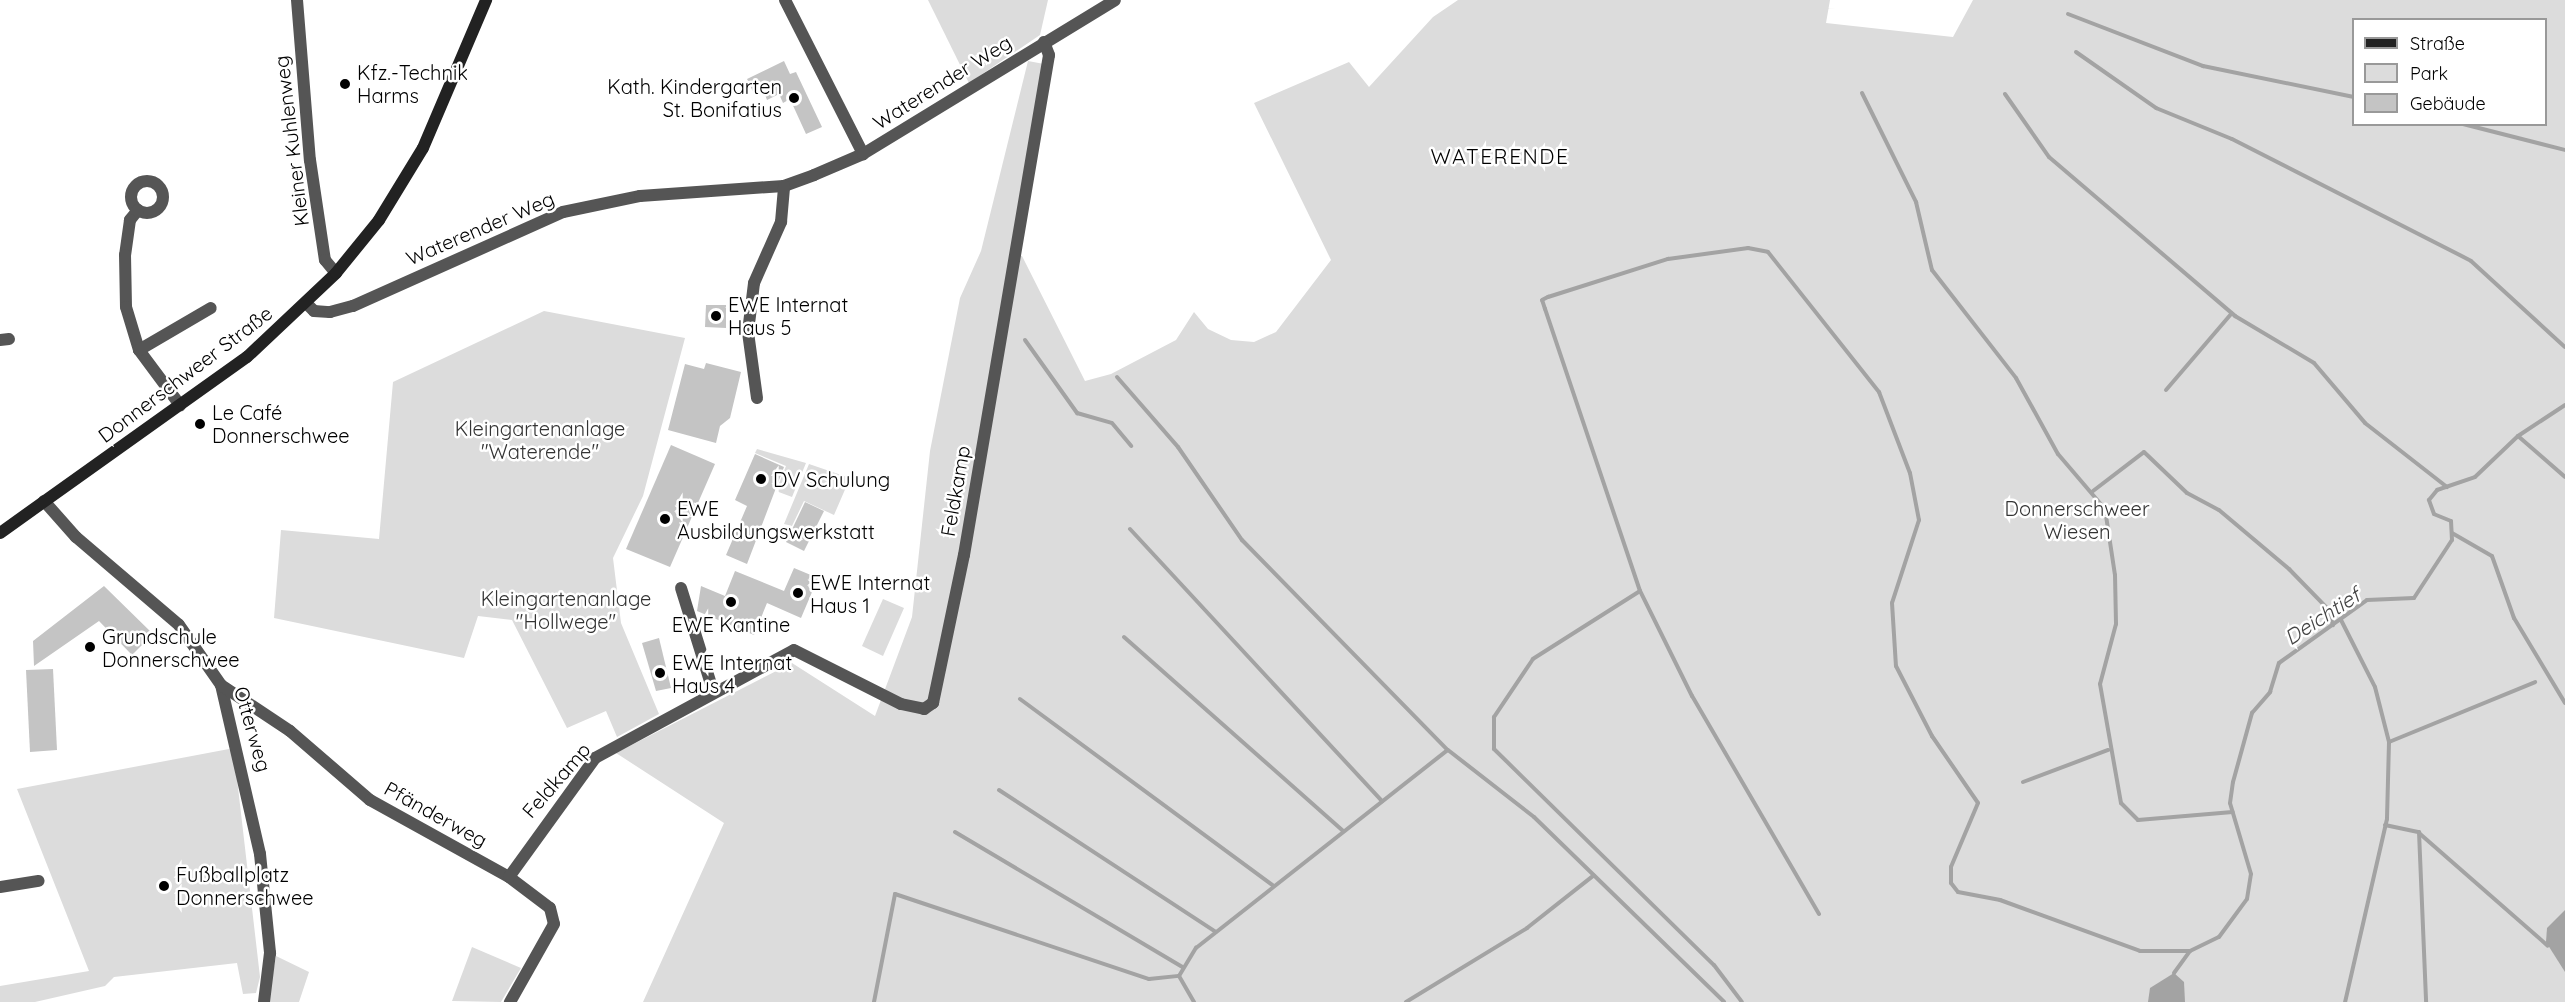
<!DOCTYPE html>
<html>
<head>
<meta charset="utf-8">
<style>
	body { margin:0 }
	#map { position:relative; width:2565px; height:1002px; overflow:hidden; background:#fff; font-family:Quicksand,sans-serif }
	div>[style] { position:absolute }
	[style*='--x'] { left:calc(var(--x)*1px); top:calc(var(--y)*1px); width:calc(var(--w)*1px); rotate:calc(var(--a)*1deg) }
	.green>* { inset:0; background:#dcdcdc }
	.water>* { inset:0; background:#a3a3a3 }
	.stream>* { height:4px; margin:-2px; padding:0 2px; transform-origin:2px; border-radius:2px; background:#a3a3a3 }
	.building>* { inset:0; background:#c4c4c4 }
	.minor>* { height:12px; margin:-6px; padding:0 6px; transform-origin:6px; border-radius:6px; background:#555 }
	.minor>.ring { margin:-6px; padding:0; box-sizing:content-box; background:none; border:12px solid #555; border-radius:50% }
	.secondary>* { height:12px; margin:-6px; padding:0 6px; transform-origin:6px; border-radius:6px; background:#222 }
	.dots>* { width:16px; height:16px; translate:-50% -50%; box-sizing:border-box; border:3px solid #fff; border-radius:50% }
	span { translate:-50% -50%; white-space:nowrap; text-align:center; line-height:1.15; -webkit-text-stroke:5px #fff; paint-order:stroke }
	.poi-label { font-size:20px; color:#000 }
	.left { translate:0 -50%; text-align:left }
	.right { translate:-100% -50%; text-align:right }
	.street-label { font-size:20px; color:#000 }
	.park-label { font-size:20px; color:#333 }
	.neighbourhood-label { font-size:21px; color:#000; letter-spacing:1.5px }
	.water-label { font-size:21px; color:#444; font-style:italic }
	.legend { position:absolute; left:2352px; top:18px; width:195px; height:108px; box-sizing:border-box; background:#fff; border:2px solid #999; margin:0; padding:8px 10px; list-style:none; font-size:18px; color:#000 }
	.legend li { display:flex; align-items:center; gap:12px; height:30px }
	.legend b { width:30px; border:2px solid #999 }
</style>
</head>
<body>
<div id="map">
	<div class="green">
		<div style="clip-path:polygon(928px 0,1048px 0,1040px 35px,969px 83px)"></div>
		<div style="clip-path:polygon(evenodd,1458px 0,1830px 0,1826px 23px,1953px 37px,1973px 0,2565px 0,2565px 1002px,643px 1002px,724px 823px,616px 753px,792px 663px,875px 716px,912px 617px,930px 451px,960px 298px,981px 251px,1028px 61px,1044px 64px,1013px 254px,1022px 256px,1085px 381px,1111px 374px,1176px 340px,1194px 312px,1208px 329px,1231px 340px,1254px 342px,1276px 332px,1331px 260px,1254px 103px,1349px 62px,1369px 87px,1433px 17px,1458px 0,2354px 20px,2546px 20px,2546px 124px,2354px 124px,2354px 20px)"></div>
		<div style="clip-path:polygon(544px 311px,685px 338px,643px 496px,613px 558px,621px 623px,659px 714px,617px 737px,606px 711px,567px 728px,512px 620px,478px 616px,464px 658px,274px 618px,281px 530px,379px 539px,393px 382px)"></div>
		<div style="clip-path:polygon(757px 449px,806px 463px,792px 497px,776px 491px,786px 466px,755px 453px)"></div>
		<div style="clip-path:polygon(809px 464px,850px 478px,834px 515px,804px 501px,792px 526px,784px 524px)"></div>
		<div style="clip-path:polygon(883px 599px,904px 608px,883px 656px,862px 646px)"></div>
		<div style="clip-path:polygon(229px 749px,234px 753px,260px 977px,256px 993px,243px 994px,237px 963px,114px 977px,105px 986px,35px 1002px,0 1002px,0 986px,89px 971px,17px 789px)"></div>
		<div style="clip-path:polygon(472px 947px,521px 968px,501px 1002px,452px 1001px)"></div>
		<div style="clip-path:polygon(276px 956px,309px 972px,299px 1002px,268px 1002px)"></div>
	</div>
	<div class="water">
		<div style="clip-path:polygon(2565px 910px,2565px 972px,2546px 942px,2547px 928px)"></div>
		<div style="clip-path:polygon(2174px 973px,2184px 982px,2185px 1002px,2148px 1002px,2150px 988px)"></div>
	</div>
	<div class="stream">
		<div style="--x:2068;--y:14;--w:145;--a:21.1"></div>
		<div style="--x:2203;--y:66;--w:154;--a:11.6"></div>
		<div style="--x:2076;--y:52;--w:98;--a:35"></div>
		<div style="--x:2156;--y:108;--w:82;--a:22.2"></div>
		<div style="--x:2232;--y:139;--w:268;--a:27"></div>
		<div style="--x:2471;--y:261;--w:127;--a:42.5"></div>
		<div style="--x:1862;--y:93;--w:122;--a:63.6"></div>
		<div style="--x:1916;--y:202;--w:70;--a:76.8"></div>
		<div style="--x:1932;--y:270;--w:137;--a:52.1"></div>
		<div style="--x:2016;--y:378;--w:87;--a:61.1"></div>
		<div style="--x:2058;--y:454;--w:72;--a:49.5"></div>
		<div style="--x:2105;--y:509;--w:67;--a:81.4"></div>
		<div style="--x:2115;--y:575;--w:49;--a:88.8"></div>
		<div style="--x:2116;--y:624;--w:62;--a:104.9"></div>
		<div style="--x:2100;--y:684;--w:121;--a:80"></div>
		<div style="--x:2121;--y:803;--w:24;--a:45"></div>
		<div style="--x:2138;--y:820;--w:95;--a:-4.8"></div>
		<div style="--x:2005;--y:94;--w:77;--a:55.1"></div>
		<div style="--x:2049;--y:157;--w:245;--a:40.5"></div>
		<div style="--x:2235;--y:316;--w:92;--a:30.7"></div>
		<div style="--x:2314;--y:363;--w:79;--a:49.6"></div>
		<div style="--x:2365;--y:423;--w:104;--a:38"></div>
		<div style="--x:2463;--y:124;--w:105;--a:14.3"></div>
		<div style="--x:1025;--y:340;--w:90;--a:54.5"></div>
		<div style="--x:1077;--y:413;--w:36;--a:16"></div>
		<div style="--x:1112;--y:423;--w:30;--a:50"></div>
		<div style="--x:1117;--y:377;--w:93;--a:48.9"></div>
		<div style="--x:1178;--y:447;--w:113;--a:55.5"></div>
		<div style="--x:1242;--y:540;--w:294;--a:45.6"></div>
		<div style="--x:1448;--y:750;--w:109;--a:37.9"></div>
		<div style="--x:1534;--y:817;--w:265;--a:44.2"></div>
		<div style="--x:2166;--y:390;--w:101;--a:-49.4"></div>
		<div style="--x:2518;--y:436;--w:62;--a:41.1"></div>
		<div style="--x:2093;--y:491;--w:64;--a:-37.4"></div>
		<div style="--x:2144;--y:452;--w:59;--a:43.6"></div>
		<div style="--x:2187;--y:493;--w:36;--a:28"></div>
		<div style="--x:2219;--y:510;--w:92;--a:40.1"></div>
		<div style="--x:2289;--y:569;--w:56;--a:45.7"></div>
		<div style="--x:2328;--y:609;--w:17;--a:73"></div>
		<div style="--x:1130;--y:529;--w:371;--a:47.2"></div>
		<div style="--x:2452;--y:533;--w:46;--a:29.9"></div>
		<div style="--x:2492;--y:556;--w:66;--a:70.5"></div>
		<div style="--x:2514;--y:618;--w:99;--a:59"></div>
		<div style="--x:1640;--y:591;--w:127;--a:147.6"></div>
		<div style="--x:1533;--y:659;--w:70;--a:123.9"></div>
		<div style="--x:1494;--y:717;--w:32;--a:90"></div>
		<div style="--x:1494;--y:749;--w:308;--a:44.5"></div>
		<div style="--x:1714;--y:965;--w:46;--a:52.9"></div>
		<div style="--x:2341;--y:620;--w:75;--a:63.1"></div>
		<div style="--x:2375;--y:687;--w:57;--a:75.7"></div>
		<div style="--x:2389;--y:742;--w:77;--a:91.5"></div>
		<div style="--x:2387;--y:819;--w:188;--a:102.9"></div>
		<div style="--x:1124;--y:637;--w:293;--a:41.5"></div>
		<div style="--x:1020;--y:699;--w:315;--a:36.4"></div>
		<div style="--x:2389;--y:742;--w:158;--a:-22.3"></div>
		<div style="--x:2023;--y:782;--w:91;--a:-20.6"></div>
		<div style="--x:999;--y:790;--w:259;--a:33.2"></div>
		<div style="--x:2385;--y:825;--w:35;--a:12"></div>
		<div style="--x:2419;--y:832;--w:170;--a:87.6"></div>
		<div style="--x:955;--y:832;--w:264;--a:30.7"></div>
		<div style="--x:2419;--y:833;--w:171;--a:41.2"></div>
		<div style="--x:1819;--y:914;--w:252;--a:-120.2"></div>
		<div style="--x:1692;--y:696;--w:117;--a:-116.3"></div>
		<div style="--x:1640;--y:591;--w:298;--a:-108.6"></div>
		<div style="--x:1545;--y:309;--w:9;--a:-108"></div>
		<div style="--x:1542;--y:300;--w:7;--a:-27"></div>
		<div style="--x:1548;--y:297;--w:126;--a:-17.6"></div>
		<div style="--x:1668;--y:259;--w:81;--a:-7.8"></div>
		<div style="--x:1748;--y:248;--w:20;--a:11"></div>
		<div style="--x:1768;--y:252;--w:179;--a:51.6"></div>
		<div style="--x:1879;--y:392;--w:87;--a:69.1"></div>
		<div style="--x:1910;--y:473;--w:48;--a:79.2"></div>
		<div style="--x:1919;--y:520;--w:87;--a:108"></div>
		<div style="--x:1892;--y:603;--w:63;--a:86.4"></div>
		<div style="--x:1896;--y:666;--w:79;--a:62.8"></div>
		<div style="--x:1932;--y:736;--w:81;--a:55.5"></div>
		<div style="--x:1978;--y:803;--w:69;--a:112.9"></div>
		<div style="--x:1951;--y:867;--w:16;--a:90"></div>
		<div style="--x:1951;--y:883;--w:11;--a:52"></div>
		<div style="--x:1958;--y:892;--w:43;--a:10.8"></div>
		<div style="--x:2000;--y:900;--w:149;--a:20"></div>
		<div style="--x:2140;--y:951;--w:50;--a:0"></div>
		<div style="--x:2174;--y:973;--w:27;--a:-54"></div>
		<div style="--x:2190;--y:951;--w:32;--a:-26"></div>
		<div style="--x:2219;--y:937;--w:47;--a:-53.6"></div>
		<div style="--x:2247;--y:899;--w:25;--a:-81"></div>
		<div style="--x:2251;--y:874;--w:74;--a:-106.5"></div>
		<div style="--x:2230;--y:803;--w:21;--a:-82"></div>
		<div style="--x:2233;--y:782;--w:72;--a:-74.6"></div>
		<div style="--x:2252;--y:713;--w:28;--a:-49"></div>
		<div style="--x:2270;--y:692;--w:30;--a:-73"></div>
		<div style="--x:2279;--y:663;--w:108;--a:-35.6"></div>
		<div style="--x:2367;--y:600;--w:47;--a:-2.4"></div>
		<div style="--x:2414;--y:598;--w:69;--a:-56.8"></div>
		<div style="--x:2452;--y:540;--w:19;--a:-93"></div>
		<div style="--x:2451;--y:521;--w:18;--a:-158"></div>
		<div style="--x:2434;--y:514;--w:15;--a:-110"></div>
		<div style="--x:2429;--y:500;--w:13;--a:-51"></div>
		<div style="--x:2437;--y:490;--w:40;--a:-18.9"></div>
		<div style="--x:2475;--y:477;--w:59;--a:-43.6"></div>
		<div style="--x:2518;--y:436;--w:56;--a:-33.4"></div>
		<div style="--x:1179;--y:976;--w:33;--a:-59"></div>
		<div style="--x:1196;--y:948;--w:320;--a:-38.2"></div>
		<div style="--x:874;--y:1002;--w:110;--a:-79"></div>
		<div style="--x:895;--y:894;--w:268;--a:18.5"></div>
		<div style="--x:1149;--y:979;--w:30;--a:-6"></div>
		<div style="--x:1179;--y:976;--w:30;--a:60"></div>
		<div style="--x:1406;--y:1002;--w:142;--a:-31.4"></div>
		<div style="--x:1527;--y:928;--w:85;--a:-38.3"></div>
	</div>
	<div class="building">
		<div style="clip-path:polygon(784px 61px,790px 74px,796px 72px,822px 127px,806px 134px,790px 99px,783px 103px,779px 94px,767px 100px,764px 92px,755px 96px,747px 79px)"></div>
		<div style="clip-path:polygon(706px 305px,726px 305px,726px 328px,705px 327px)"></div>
		<div style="clip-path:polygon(706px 363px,741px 372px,730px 418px,720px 426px,716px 443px,668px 430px,685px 364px,704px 369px)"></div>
		<div style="clip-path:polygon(671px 445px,715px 464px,670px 567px,626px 549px)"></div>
		<div style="clip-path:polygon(755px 454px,784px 467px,747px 564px,726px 555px,747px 506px,735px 500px)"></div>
		<div style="clip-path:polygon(805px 502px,824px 511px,804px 551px,786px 542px)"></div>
		<div style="clip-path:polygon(794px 568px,818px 578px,801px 618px,767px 603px,754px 635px,697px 611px,701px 586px,725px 596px,735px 571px,784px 591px)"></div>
		<div style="clip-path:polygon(104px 586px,153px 634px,132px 655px,99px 621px,34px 666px,33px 641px)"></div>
		<div style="clip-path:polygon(659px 638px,671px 688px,656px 691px,642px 643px)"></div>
		<div style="clip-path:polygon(53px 669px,57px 750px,30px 752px,26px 670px)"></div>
	</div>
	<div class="minor">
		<div style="--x:297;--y:0;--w:161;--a:85.4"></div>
		<div style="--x:310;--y:160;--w:101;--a:81.5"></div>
		<div style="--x:325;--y:260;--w:17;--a:50"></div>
		<div style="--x:785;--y:0;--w:173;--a:63.1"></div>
		<div class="ring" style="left:131px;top:181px;width:20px;height:20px"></div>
		<div style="--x:138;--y:210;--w:13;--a:129"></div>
		<div style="--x:130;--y:220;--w:35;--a:98"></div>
		<div style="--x:125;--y:255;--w:52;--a:88.9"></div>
		<div style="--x:126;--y:307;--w:45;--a:73.2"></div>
		<div style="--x:139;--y:350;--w:69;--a:53.3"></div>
		<div style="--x:307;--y:304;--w:10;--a:45"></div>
		<div style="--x:314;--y:311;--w:16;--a:4"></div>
		<div style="--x:330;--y:312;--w:24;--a:-15"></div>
		<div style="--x:353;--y:306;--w:230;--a:-24.1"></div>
		<div style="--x:563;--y:212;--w:79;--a:-11.7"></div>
		<div style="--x:640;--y:196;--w:144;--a:-4"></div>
		<div style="--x:784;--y:186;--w:32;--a:-20"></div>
		<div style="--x:814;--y:175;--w:53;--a:-23.2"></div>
		<div style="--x:863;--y:154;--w:295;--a:-31.4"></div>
		<div style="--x:0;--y:340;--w:9;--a:-6"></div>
		<div style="--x:139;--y:350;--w:83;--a:-30.3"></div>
		<div style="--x:757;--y:398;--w:67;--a:-97.8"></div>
		<div style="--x:748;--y:332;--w:49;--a:-83"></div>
		<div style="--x:754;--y:283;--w:67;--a:-66.1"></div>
		<div style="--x:781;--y:222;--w:36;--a:-85"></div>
		<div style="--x:44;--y:501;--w:48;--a:48.4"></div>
		<div style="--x:76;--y:537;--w:135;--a:40.5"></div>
		<div style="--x:179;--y:625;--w:73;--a:55"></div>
		<div style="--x:221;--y:685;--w:173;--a:77"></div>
		<div style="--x:260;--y:854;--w:100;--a:84.2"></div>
		<div style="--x:270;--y:953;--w:49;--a:97"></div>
		<div style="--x:681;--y:588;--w:108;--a:72.7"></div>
		<div style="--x:221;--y:685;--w:83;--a:33.7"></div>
		<div style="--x:290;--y:731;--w:106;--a:40.8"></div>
		<div style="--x:370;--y:800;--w:159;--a:29"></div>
		<div style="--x:509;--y:877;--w:51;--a:37.1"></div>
		<div style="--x:550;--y:908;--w:16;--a:76"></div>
		<div style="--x:554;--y:924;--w:90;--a:119.4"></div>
		<div style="--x:509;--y:877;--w:147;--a:-54.1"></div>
		<div style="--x:595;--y:758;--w:226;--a:-28.5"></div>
		<div style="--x:794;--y:650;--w:120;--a:26.8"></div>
		<div style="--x:901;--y:704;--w:24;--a:12"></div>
		<div style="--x:924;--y:709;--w:11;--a:-34"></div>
		<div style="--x:933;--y:703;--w:151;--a:-78.2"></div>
		<div style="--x:964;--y:555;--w:507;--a:-80.35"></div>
		<div style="--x:1049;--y:55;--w:14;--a:-111"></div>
		<div style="--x:0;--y:887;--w:39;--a:-9"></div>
	</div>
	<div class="secondary">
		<div style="--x:0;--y:533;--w:303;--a:-35.5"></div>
		<div style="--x:247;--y:357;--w:122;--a:-43.3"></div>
		<div style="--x:336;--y:273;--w:68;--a:-50.9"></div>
		<div style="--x:379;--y:220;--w:84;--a:-58.6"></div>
		<div style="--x:423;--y:148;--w:161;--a:-66.9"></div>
	</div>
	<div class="dots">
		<div style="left:345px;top:84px;background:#000"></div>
		<div style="left:794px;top:98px;background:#000"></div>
		<div style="left:716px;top:316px;background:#000"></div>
		<div style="left:200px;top:424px;background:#000"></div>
		<div style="left:761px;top:479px;background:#000"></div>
		<div style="left:665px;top:519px;background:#000"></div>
		<div style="left:798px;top:593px;background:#000"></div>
		<div style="left:731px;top:602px;background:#000"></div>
		<div style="left:90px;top:647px;background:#000"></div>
		<div style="left:660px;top:673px;background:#000"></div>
		<div style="left:164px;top:886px;background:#000"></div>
	</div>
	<div class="poi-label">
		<span class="left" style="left:357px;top:84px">Kfz.-Technik<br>Harms</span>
		<span class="right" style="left:782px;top:98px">Kath. Kindergarten<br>St. Bonifatius</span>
		<span class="left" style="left:728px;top:316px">EWE Internat<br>Haus 5</span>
		<span class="left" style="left:212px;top:424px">Le Café<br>Donnerschwee</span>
		<span class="left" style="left:773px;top:479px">DV Schulung</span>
		<span class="left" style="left:677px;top:520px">EWE<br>Ausbildungswerkstatt</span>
		<span class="left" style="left:810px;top:594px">EWE Internat<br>Haus 1</span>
		<span style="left:731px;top:624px">EWE Kantine</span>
		<span class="left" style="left:102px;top:648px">Grundschule<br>Donnerschwee</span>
		<span class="left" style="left:672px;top:674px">EWE Internat<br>Haus 4</span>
		<span class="left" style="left:176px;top:886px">Fußballplatz<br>Donnerschwee</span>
	</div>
	<div class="street-label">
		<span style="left:942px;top:82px;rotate:-32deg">Waterender Weg</span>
		<span style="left:291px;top:141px;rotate:-97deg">Kleiner Kuhlenweg</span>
		<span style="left:480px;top:228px;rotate:-23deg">Waterender Weg</span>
		<span style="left:185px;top:374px;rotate:-37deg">Donnerschweer Straße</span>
		<span style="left:955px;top:491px;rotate:-80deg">Feldkamp</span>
		<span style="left:253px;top:729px;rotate:74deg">Otterweg</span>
		<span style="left:556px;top:780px;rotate:-49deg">Feldkamp</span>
		<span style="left:436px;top:814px;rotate:29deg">Pfänderweg</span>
	</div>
	<div class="park-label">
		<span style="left:540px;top:440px">Kleingartenanlage<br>"Waterende"</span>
		<span style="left:2077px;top:520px">Donnerschweer<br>Wiesen</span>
		<span style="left:566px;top:610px">Kleingartenanlage<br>"Hollwege"</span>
	</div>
	<div class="neighbourhood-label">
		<span style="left:1500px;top:156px">WATERENDE</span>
	</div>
	<div class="water-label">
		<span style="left:2322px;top:616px;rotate:-33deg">Deichtief</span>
	</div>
	<ul class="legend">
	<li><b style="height:8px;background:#222"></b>Straße</li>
	<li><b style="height:16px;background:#dcdcdc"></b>Park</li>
	<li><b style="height:16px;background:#c4c4c4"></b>Gebäude</li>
	</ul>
</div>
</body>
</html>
